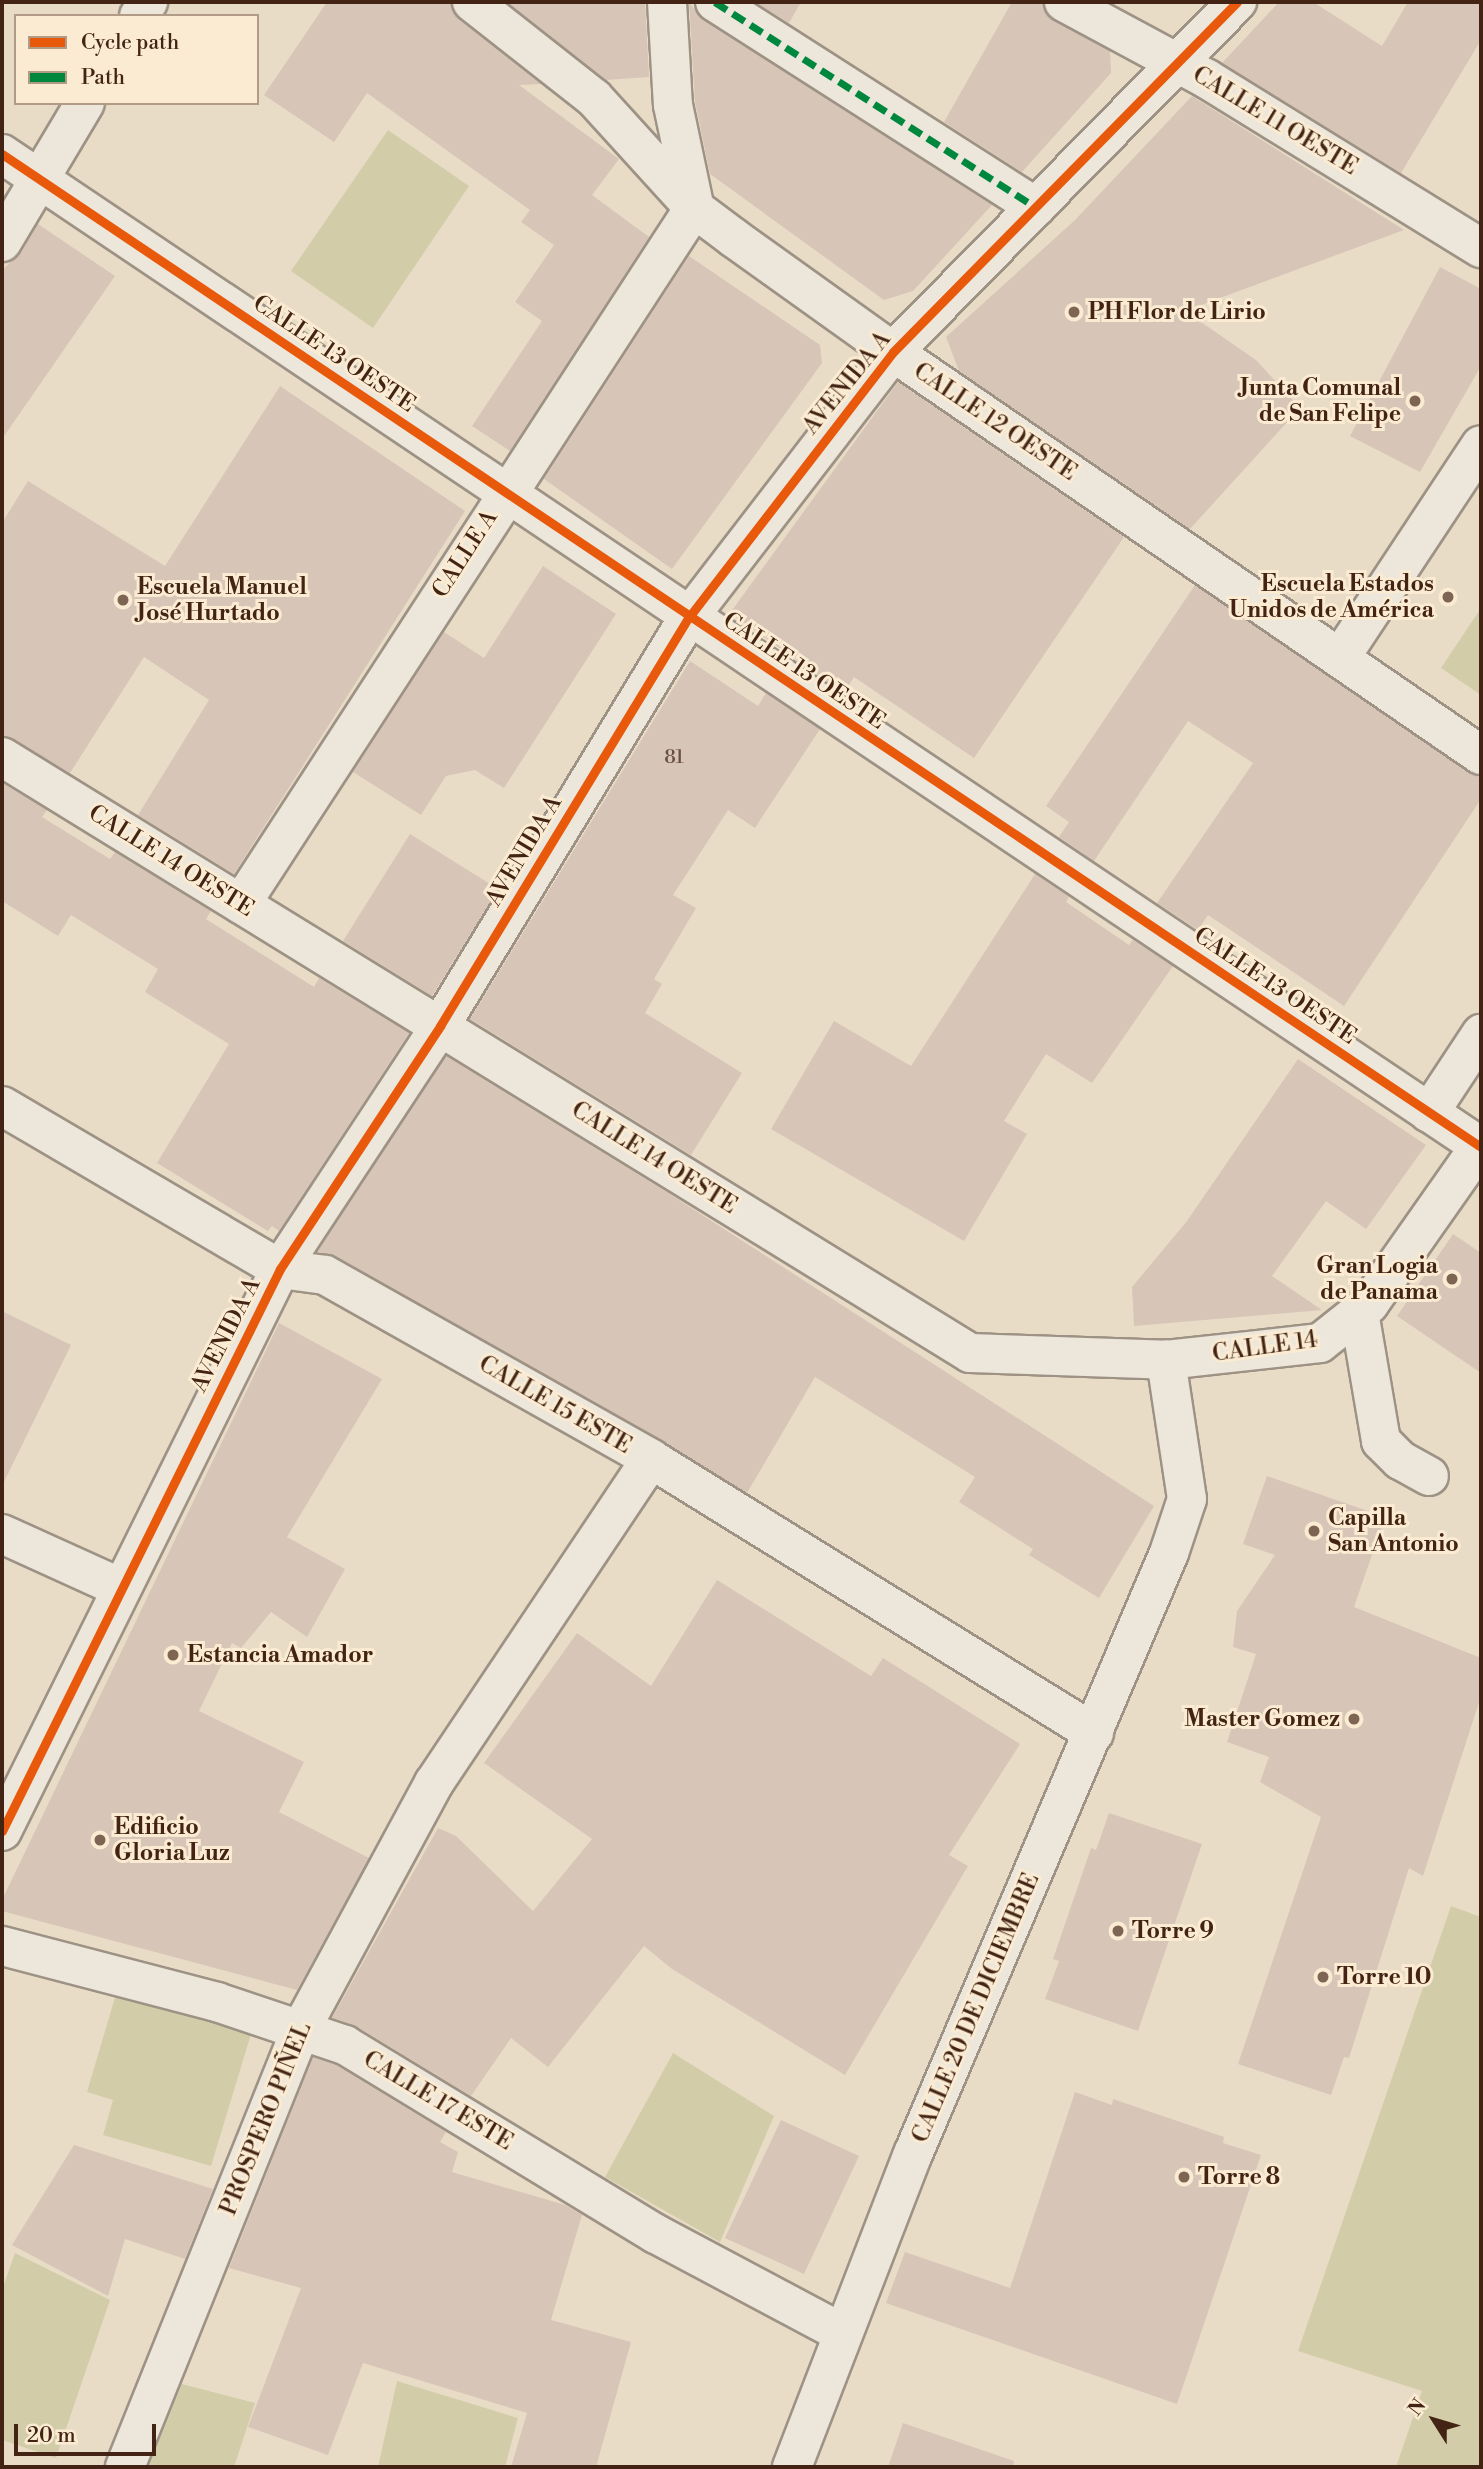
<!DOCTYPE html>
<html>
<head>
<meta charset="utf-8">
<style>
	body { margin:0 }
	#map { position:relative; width:1483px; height:2469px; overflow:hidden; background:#e9dcc7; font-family:"Libre Bodoni",serif }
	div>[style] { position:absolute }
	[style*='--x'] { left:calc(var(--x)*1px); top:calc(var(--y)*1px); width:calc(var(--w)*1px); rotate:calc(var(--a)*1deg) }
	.green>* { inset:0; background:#d2cda8 }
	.building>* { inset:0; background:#d7c5b7 }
	.roads { filter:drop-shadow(2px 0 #9d9284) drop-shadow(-2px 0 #9d9284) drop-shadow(0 2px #9d9284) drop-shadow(0 -2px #9d9284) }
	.minor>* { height:38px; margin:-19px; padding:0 19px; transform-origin:19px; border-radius:19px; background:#ece6db }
	.quiet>* { height:7px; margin-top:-3.5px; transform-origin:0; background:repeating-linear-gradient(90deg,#00873e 0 14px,transparent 0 21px) }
	.cycleway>* { height:9px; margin:-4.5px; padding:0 4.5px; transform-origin:4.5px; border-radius:4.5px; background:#e8590c }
	.dots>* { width:19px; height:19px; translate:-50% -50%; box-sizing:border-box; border:4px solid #faebd2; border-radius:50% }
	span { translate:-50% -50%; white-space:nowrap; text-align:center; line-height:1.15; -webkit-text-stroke:6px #faebd2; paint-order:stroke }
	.number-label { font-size:19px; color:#694d3e }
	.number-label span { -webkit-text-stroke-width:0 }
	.street-label { font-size:23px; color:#432414 }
	.poi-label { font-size:23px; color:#432414; font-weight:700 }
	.left { translate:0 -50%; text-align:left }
	.right { translate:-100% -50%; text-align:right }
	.frame { position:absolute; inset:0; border:4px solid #432414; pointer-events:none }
	.legend { position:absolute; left:14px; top:14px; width:245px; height:91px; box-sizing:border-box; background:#faebd2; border:2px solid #b19b86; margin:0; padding:9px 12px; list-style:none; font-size:21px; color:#432414 }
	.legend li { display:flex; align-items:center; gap:14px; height:35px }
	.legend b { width:35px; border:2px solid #b19b86 }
	.north { position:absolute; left:1399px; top:2385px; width:70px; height:70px; -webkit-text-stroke:5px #faebd2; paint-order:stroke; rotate:307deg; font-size:19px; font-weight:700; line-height:28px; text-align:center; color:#432414 }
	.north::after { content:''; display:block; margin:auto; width:24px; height:32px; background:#432414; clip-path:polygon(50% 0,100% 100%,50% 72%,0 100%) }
	.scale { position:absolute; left:14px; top:2424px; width:142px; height:32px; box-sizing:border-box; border:4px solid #432414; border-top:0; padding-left:9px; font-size:21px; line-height:24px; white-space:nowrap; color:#432414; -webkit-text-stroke:5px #faebd2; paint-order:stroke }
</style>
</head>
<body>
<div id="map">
	<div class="green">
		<div style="clip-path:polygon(388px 130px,469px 186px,373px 328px,291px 271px)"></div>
		<div style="clip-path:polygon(1481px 608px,1481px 695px,1441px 668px)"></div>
		<div style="clip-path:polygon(1451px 1906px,1481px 1917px,1481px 2467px,1396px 2467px,1422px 2391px,1298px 2351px)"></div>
		<div style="clip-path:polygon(116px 1994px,251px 2034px,211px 2166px,103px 2135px,113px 2100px,87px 2092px)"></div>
		<div style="clip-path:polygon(673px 2053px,774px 2116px,720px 2242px,605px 2177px)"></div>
		<div style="clip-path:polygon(15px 2253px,110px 2300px,56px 2458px,2px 2440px,2px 2290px)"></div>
		<div style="clip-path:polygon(397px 2381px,518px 2418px,505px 2467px,378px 2467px)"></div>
		<div style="clip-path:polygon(182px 2384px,255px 2403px,234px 2467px,148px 2467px)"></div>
	</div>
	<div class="building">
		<div style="clip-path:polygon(327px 2px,451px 2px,458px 19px,541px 84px,519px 85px,619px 159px,592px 195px,649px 237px,510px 451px,472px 426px,542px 321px,515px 302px,554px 245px,521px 222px,530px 210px,367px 93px,334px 142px,264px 95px)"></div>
		<div style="clip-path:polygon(507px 2px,645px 2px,649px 77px,606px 80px)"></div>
		<div style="clip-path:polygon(689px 2px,703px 20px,992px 205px,913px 291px,884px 300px,710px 174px,695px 102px)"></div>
		<div style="clip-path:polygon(755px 2px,801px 2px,789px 23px)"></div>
		<div style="clip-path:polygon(1012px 2px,1042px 2px,1054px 21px,1110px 51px,1111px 73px,1022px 172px,944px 122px)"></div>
		<div style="clip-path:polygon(1279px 2px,1313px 2px,1382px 46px,1408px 2px,1481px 2px,1481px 40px,1401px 173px,1222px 63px)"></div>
		<div style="clip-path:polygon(1192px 96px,1404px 230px,1185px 311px,1256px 360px,1300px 408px,1190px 529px,959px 371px,946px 337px,1075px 220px)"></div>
		<div style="clip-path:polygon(38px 224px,115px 276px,2px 439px,2px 270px,21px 253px)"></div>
		<div style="clip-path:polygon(689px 256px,820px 345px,822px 363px,672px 569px,544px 479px)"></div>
		<div style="clip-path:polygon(1440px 267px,1481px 289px,1481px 366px,1420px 472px,1350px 436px)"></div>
		<div style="clip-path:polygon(898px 382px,1124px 537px,974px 758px,854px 677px,844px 693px,730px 613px)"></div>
		<div style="clip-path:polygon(280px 386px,465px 511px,234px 874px,138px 815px,209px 700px,144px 657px,70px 773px,2px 735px,2px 523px,28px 481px,165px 566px)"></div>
		<div style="clip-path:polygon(543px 566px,616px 614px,504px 788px,475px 770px,446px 776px,421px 815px,353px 772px,444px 632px,484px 658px)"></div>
		<div style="clip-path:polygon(1195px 585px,1481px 779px,1481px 799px,1344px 1006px,1208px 915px,1198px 930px,1157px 903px,1253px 763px,1188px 721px,1094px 861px,1059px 837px,1069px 822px,1046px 806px)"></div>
		<div style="clip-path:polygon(690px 661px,758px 706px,766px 693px,820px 729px,755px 828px,728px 810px,673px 895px,696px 908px,654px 979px,662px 984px,645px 1013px,742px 1073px,691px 1155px,470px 1019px)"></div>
		<div style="clip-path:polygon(2px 783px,47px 810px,42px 817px,110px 859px,115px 852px,211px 911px,206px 919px,314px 987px,319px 978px,409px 1033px,279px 1231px,272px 1226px,268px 1231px,157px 1163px,229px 1044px,145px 992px,158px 969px,71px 915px,58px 936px,2px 901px)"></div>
		<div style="clip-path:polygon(410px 834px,498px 889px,432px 996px,343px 941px)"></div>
		<div style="clip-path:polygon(1035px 874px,1069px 897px,1066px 902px,1129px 945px,1133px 940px,1173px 966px,1092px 1083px,1046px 1054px,1004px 1121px,1027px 1134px,964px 1241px,771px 1129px,834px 1021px,911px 1066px)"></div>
		<div style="clip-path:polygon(446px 1056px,668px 1193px,1154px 1506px,1099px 1598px,1029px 1555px,1033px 1549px,959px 1502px,975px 1477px,815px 1377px,747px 1493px,336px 1256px,317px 1252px)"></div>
		<div style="clip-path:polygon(1298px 1059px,1426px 1145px,1366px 1229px,1326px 1201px,1272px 1276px,1322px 1310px,1134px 1326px,1132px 1287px,1187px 1221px)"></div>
		<div style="clip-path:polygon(1453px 1234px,1481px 1253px,1481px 1373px,1397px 1316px)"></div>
		<div style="clip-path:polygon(2px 1311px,71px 1345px,2px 1486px)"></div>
		<div style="clip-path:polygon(279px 1323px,382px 1379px,287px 1537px,345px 1569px,307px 1637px,271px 1612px,241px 1648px,232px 1643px,199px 1711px,304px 1762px,279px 1812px,369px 1858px,297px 1990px,2px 1911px,2px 1900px)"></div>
		<div style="clip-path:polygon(1267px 1476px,1385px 1517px,1354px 1607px,1481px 1658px,1481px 1696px,1423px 1876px,1409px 1868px,1349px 2058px,1344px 2057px,1331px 2095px,1238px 2064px,1321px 1817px,1260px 1782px,1269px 1757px,1227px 1742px,1256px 1654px,1233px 1647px,1237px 1611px,1275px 1555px,1243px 1544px)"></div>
		<div style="clip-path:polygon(717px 1580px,871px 1676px,883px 1658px,1020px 1744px,949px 1855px,968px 1866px,845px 2075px,672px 1969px,644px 1946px,548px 2067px,511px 2038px,471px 2096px,356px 2026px,332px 2018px,438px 1828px,456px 1836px,533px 1911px,592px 1839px,484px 1763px,577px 1633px,651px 1686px)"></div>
		<div style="clip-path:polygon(1109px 1813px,1202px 1844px,1138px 2031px,1045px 1999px,1059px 1961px,1053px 1959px,1091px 1848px,1096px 1850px)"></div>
		<div style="clip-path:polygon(313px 2057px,336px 2065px,446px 2132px,440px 2142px,458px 2152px,452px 2172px,565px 2205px,582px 2215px,551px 2320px,631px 2342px,596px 2467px,511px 2467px,527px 2413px,363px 2363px,328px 2455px,248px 2427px,301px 2288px,229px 2268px)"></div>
		<div style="clip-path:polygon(1075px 2092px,1112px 2105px,1113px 2099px,1224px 2137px,1223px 2143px,1261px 2155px,1177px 2404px,886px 2303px,905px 2252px,1010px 2288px)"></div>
		<div style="clip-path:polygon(781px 2120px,859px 2156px,804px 2274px,725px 2238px)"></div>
		<div style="clip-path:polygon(74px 2145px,213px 2189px,185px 2259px,125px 2239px,108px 2296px,12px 2245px)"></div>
		<div style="clip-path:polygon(903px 2423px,1014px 2461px,1013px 2467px,888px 2467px)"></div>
	</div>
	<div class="roads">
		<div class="minor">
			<div style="--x:472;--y:2;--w:155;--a:38.2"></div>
			<div style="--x:594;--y:98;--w:149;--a:47.7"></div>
			<div style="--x:694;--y:208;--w:50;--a:36.9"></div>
			<div style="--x:734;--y:238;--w:196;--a:35.6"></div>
			<div style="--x:893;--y:352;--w:713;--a:34.43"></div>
			<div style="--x:667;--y:2;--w:103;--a:86.7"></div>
			<div style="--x:673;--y:105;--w:102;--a:78.1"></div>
			<div style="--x:715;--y:2;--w:381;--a:32.6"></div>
			<div style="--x:1064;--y:2;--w:162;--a:28.3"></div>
			<div style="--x:1207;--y:79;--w:322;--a:31.7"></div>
			<div style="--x:139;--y:16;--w:17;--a:-57"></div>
			<div style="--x:2;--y:154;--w:1781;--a:33.88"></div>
			<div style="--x:2;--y:242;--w:162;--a:-59.2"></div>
			<div style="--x:1340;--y:658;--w:255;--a:-56.5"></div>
			<div style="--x:2;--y:757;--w:1137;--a:31.62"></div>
			<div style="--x:970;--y:1353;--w:196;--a:2"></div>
			<div style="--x:1166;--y:1360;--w:155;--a:-6.3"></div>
			<div style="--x:1320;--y:1343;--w:63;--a:-38.5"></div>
			<div style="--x:1369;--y:1304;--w:193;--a:-54.9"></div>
			<div style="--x:241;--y:904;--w:830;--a:-56.94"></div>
			<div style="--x:2;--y:1106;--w:322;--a:30.4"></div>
			<div style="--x:280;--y:1269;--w:45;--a:7.6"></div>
			<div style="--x:325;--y:1275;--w:374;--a:29.4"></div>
			<div style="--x:651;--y:1459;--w:521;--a:31.74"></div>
			<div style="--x:1429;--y:1113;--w:95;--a:-56.6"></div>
			<div style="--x:1359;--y:1312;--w:131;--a:80.3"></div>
			<div style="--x:1381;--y:1441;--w:27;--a:45"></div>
			<div style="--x:1400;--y:1460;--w:33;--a:29"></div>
			<div style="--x:2;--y:1534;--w:131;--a:24.4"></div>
			<div style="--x:2;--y:1831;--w:627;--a:-63.68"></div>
			<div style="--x:280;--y:1269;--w:291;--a:-56.6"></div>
			<div style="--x:440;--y:1026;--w:479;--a:-58.7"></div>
			<div style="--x:689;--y:617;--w:334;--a:-52.4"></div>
			<div style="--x:893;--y:352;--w:491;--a:-45.5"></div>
			<div style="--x:2;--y:1946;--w:222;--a:14.6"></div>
			<div style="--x:217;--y:2002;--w:135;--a:18.6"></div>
			<div style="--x:345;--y:2045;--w:364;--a:31.3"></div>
			<div style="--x:656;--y:2234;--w:211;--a:28"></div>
			<div style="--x:125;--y:2467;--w:474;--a:-68.1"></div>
			<div style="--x:302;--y:2027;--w:277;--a:-61.6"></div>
			<div style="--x:434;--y:1783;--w:390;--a:-56.2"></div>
			<div style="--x:792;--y:2467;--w:336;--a:-68.9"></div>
			<div style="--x:913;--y:2154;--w:653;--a:-66.93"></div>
			<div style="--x:1169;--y:1553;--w:57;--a:-71.6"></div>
			<div style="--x:1187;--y:1499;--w:141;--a:-98.6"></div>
		</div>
	</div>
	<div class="quiet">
		<div style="--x:715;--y:2;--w:381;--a:32.6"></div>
	</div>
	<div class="cycleway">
		<div style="--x:2;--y:154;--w:1781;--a:33.88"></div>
		<div style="--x:2;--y:1831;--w:627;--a:-63.68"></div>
		<div style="--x:280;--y:1269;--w:291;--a:-56.6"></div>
		<div style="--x:440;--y:1026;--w:479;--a:-58.7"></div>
		<div style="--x:689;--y:617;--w:334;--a:-52.4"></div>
		<div style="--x:893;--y:352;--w:491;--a:-45.5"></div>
	</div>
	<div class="dots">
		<div style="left:1074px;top:312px;background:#7d6453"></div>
		<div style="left:1415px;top:401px;background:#7d6453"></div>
		<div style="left:1448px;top:597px;background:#7d6453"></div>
		<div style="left:123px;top:600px;background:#7d6453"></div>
		<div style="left:1452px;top:1279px;background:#7d6453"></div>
		<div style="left:1314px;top:1531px;background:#7d6453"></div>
		<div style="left:173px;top:1655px;background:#7d6453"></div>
		<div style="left:1354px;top:1719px;background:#7d6453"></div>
		<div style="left:100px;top:1840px;background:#7d6453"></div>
		<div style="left:1118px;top:1931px;background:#7d6453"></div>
		<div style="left:1323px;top:1977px;background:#7d6453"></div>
		<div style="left:1184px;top:2177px;background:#7d6453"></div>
	</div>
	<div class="number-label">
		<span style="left:674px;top:758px">81</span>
	</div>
	<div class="street-label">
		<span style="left:1275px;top:121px;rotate:31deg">CALLE 11 OESTE</span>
		<span style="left:334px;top:354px;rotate:34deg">CALLE 13 OESTE</span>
		<span style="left:847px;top:383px;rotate:-51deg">AVENIDA A</span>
		<span style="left:995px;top:422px;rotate:34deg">CALLE 12 OESTE</span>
		<span style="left:465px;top:554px;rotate:-57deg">CALLE A</span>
		<span style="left:804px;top:671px;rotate:34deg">CALLE 13 OESTE</span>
		<span style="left:524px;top:851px;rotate:-59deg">AVENIDA A</span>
		<span style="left:171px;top:861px;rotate:32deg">CALLE 14 OESTE</span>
		<span style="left:1275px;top:986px;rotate:34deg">CALLE 13 OESTE</span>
		<span style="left:654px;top:1158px;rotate:32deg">CALLE 14 OESTE</span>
		<span style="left:226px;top:1335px;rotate:-63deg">AVENIDA A</span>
		<span style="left:1265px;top:1347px;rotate:-8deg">CALLE 14</span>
		<span style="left:555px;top:1405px;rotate:30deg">CALLE 15 ESTE</span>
		<span style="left:976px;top:2008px;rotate:-67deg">CALLE 20 DE DICIEMBRE</span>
		<span style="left:438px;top:2101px;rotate:31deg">CALLE 17 ESTE</span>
		<span style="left:266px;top:2119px;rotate:-68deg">PROSPERO PIÑEL</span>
	</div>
	<div class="poi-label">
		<span class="left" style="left:1088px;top:312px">PH Flor de Lirio</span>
		<span class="right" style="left:1401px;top:401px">Junta Comunal<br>de San Felipe</span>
		<span class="right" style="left:1434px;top:597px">Escuela Estados<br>Unidos de América</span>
		<span class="left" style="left:137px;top:600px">Escuela Manuel<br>José Hurtado</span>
		<span class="right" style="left:1438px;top:1279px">Gran Logia<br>de Panama</span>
		<span class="left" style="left:1328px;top:1531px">Capilla<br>San Antonio</span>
		<span class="left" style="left:187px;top:1655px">Estancia Amador</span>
		<span class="right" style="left:1340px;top:1719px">Master Gomez</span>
		<span class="left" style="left:114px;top:1840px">Edificio<br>Gloria Luz</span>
		<span class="left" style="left:1132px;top:1931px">Torre 9</span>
		<span class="left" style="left:1337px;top:1977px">Torre 10</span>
		<span class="left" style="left:1198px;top:2177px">Torre 8</span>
	</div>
	<div class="frame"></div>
	<ul class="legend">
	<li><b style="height:9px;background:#e8590c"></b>Cycle path</li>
	<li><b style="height:9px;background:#00873e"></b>Path</li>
	</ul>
	<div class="north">N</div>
	<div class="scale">20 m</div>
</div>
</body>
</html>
